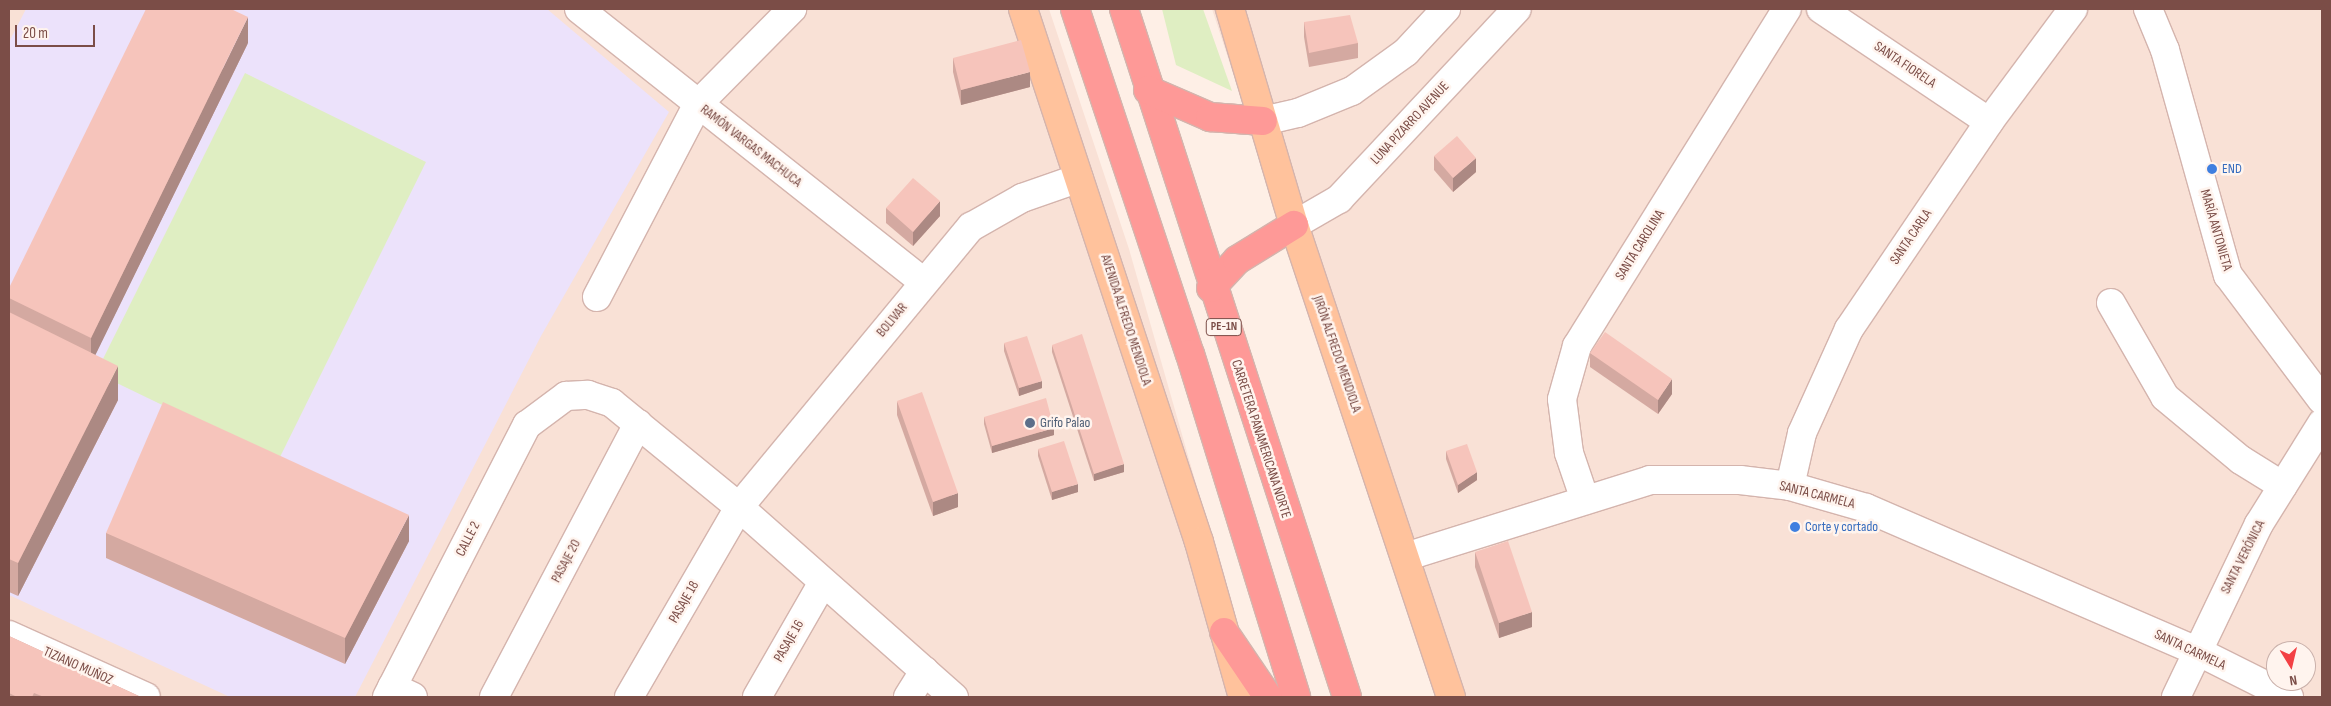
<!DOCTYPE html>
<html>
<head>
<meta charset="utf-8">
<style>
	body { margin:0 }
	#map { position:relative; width:2331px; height:706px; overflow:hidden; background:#feefe6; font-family:"Sofia Sans Condensed",sans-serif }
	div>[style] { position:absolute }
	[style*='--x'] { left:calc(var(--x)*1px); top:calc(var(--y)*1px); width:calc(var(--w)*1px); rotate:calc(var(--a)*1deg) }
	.residential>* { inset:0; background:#f9e1d6 }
	.education>* { inset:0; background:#ece2fb }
	.green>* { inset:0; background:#dfeec2 }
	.roads { filter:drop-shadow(1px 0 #d4b4ad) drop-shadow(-1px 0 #d4b4ad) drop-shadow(0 1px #d4b4ad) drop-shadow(0 -1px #d4b4ad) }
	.minor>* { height:28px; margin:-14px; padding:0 14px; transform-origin:14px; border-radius:14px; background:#fff }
	.major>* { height:28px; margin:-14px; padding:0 14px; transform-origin:14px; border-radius:14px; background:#ffc29c }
	.highway>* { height:28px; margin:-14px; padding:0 14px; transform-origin:14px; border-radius:14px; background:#fe9997 }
	.wall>* { inset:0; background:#d4a9a1 }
	.shaded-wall>* { inset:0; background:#ac8983 }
	.building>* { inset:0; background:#f6c4bb }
	.dots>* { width:14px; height:14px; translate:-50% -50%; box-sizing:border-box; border:2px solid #fff4ee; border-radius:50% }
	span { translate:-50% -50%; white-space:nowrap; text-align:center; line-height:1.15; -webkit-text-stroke:5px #fff4ee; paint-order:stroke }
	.shield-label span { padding:1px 4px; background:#fff4ee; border:1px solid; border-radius:4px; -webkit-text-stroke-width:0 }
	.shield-label { font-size:12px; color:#7b4d47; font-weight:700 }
	.street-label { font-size:14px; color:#7b4d47 }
	.shop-label { font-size:14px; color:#366cbe }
	.left { translate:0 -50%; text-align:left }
	.service-label { font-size:14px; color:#4e5e75 }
	.frame { position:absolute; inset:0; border:10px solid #7b4d47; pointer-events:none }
	.north { position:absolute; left:2266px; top:641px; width:50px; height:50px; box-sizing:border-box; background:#fff4ee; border:1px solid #cab1ab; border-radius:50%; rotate:171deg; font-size:14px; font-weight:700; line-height:20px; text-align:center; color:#7b4d47 }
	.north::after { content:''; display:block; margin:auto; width:18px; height:22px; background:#f34044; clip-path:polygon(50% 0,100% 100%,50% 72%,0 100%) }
	.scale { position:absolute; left:15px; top:25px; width:80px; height:22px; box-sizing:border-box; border:2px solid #7b4d47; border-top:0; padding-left:6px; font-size:15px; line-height:18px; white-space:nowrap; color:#7b4d47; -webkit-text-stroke:4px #fff4ee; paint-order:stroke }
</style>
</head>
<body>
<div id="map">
	<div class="residential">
		<div style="clip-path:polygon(9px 9px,1049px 9px,1129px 249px,1257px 697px,9px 697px)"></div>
		<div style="clip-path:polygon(evenodd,1212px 9px,2322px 9px,2322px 697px,1437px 697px,1212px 9px,2276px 651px,2306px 651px,2306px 681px,2276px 681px,2276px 651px)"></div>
	</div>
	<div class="education">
		<div style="clip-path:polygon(26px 9px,547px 9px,669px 112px,541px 336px,355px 697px,230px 697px,9px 595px,9px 42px)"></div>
	</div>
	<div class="green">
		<div style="clip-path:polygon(1162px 9px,1203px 9px,1232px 91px,1176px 65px)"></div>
		<div style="clip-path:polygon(245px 73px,426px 162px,278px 461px,96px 373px)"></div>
	</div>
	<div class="roads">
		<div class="minor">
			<div style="--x:579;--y:9;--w:440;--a:38.4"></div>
			<div style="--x:1821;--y:9;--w:202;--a:33.9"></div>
			<div style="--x:2148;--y:9;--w:44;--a:67.5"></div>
			<div style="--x:2165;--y:50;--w:234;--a:74.4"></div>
			<div style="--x:2228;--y:275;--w:156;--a:53.1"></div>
			<div style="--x:1263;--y:121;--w:36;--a:-13"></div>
			<div style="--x:1298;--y:113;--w:58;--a:-22.2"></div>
			<div style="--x:1352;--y:91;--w:67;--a:-35.8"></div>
			<div style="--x:1406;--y:52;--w:59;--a:-47.1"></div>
			<div style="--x:1294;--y:225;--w:52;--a:-30"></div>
			<div style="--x:1339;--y:199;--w:260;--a:-46.9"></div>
			<div style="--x:597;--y:297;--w:218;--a:-62.4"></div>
			<div style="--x:698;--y:104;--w:134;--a:-45.3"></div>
			<div style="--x:2111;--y:303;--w:108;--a:60.1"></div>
			<div style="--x:2165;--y:397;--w:99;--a:39.7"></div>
			<div style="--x:2241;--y:460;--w:49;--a:31.8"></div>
			<div style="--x:1790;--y:486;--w:54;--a:-77.2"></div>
			<div style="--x:1802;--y:433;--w:114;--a:-65.7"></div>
			<div style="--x:1849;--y:329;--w:250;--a:-55.9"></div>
			<div style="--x:1989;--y:122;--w:141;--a:-53.4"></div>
			<div style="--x:1585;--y:500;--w:50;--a:-108.8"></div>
			<div style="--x:1569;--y:453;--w:54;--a:-97.4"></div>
			<div style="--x:1562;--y:399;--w:55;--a:-74.2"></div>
			<div style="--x:1577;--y:346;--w:397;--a:-58.1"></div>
			<div style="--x:1405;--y:557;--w:257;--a:-17.4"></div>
			<div style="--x:1650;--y:480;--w:90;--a:0"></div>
			<div style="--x:1740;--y:480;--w:50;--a:6.8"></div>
			<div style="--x:1790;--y:486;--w:79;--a:16.1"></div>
			<div style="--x:1866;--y:508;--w:361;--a:23.4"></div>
			<div style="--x:2197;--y:651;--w:103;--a:26.6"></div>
			<div style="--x:9;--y:635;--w:150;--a:24.3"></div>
			<div style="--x:392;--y:687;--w:23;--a:25"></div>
			<div style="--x:387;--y:697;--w:306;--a:-62.8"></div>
			<div style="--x:527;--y:425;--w:49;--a:-36.6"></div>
			<div style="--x:566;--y:396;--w:22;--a:-3"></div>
			<div style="--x:588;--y:395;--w:25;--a:18"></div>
			<div style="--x:612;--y:403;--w:164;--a:39.3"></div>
			<div style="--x:739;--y:507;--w:287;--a:41.5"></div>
			<div style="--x:494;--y:697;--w:309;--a:-62.2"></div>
			<div style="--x:629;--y:697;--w:220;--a:-59.9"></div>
			<div style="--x:739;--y:507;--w:364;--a:-50.4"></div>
			<div style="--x:971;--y:227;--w:59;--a:-29.6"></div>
			<div style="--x:1022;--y:198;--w:60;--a:-19.3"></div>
			<div style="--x:757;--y:697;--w:130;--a:-60.1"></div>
			<div style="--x:908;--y:697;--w:31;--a:-58"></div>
			<div style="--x:2176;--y:697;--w:192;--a:-64.4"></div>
			<div style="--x:2259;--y:524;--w:119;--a:-58"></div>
		</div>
		<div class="major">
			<div style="--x:1023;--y:9;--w:561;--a:71.73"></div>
			<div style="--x:1199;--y:542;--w:161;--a:74.2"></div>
			<div style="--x:1230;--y:9;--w:225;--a:73.5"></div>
			<div style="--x:1294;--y:225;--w:497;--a:71.6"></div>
		</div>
		<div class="highway">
			<div style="--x:1075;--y:9;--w:364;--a:71.6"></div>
			<div style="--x:1190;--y:354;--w:359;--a:72.8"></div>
			<div style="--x:1124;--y:9;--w:723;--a:72.04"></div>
			<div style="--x:1148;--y:90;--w:68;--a:23.5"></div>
			<div style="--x:1210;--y:117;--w:53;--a:4.3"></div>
			<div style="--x:1211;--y:288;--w:38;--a:-47"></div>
			<div style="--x:1237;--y:260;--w:67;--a:-31.6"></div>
			<div style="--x:1224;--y:632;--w:78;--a:55.9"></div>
		</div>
	</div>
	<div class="wall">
		<div style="clip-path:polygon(1304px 22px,1358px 43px,1358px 58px,1309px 67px,1304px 37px)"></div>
		<div style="clip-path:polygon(248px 43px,95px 355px,118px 400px,18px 596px,9px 592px,9px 288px)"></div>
		<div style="clip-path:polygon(953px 58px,1030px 87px,961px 105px,953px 72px)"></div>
		<div style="clip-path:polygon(1434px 156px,1476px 172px,1453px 192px,1434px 170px)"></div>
		<div style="clip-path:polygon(886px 208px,940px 216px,913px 246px,886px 223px)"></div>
		<div style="clip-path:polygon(1004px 343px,1042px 388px,1019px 396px,1004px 351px)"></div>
		<div style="clip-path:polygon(1052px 345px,1124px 472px,1094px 481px,1052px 352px)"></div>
		<div style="clip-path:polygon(1590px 353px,1672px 394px,1658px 414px,1590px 367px)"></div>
		<div style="clip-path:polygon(897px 401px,958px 507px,933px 516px,897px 415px)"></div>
		<div style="clip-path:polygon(984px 417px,1054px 435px,992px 453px,984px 424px)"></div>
		<div style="clip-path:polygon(1038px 449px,1078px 492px,1052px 500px,1038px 456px)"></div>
		<div style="clip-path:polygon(1446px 451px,1477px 480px,1458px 493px,1446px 459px)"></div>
		<div style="clip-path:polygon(106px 533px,409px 541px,345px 664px,106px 558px)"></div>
		<div style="clip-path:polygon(1475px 552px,1532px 627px,1499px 638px,1475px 567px)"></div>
		<div style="clip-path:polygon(9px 636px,141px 697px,9px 697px)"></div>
	</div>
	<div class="shaded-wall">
		<div style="clip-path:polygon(248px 17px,248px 43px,91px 364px,91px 338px)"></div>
		<div style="clip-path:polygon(1030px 72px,1030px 87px,961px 105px,961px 90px)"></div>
		<div style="clip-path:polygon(1476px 158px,1476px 172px,1453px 192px,1453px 178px)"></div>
		<div style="clip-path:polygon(940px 201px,940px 216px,913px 246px,913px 232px)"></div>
		<div style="clip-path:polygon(118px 366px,118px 400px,18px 596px,18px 563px)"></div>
		<div style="clip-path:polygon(1672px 379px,1672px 394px,1658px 414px,1658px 400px)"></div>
		<div style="clip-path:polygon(1042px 381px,1042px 388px,1019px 396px,1019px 388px)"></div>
		<div style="clip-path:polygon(1054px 428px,1054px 435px,992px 453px,992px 446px)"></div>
		<div style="clip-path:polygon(1124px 464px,1124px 472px,1094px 481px,1094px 474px)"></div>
		<div style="clip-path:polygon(1477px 472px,1477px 480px,1458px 493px,1458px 485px)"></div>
		<div style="clip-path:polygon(1078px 484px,1078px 492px,1052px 500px,1052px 492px)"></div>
		<div style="clip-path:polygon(958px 493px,958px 507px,933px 516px,933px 502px)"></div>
		<div style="clip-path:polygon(409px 515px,409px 541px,345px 664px,345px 638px)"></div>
		<div style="clip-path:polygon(1532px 612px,1532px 627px,1499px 638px,1499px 623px)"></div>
	</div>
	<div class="building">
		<div style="clip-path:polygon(146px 9px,231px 9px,248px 17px,91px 338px,9px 298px,9px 288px)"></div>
		<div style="clip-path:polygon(1350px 15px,1358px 43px,1309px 53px,1304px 22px)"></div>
		<div style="clip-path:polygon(1021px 40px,1030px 72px,961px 90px,953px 58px)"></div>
		<div style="clip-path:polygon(1457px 136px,1476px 158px,1453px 178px,1434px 156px)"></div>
		<div style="clip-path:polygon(913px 178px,940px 201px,913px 232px,886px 208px)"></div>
		<div style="clip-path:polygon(9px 312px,118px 366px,18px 563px,9px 559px)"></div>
		<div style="clip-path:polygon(1605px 332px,1672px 379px,1658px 400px,1590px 353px)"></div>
		<div style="clip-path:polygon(1082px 334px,1124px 464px,1094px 474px,1052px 345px)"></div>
		<div style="clip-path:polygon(1027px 336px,1042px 381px,1019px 388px,1004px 343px)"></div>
		<div style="clip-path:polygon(922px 392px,958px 493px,933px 502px,897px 401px)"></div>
		<div style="clip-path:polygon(1046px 398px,1054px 428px,992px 446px,984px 417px)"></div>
		<div style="clip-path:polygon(163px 402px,409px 515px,345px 638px,106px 533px)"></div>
		<div style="clip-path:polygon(1064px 441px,1078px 484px,1052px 492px,1038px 449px)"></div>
		<div style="clip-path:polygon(1467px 444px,1477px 472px,1458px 485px,1446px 451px)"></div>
		<div style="clip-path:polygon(1508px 541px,1532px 612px,1499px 623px,1475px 552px)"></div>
		<div style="clip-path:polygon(9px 636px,141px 697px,44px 697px,34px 693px,32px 697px,17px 697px,9px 693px)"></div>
	</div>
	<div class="dots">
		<div style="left:2212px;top:169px;background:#3f7fe0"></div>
		<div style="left:1030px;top:423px;background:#5c6f8a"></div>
		<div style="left:1795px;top:527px;background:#3f7fe0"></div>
	</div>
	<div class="shield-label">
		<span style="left:1224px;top:327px">PE-1N</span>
	</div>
	<div class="street-label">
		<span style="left:1905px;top:65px;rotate:34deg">SANTA FIORELA</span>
		<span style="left:1410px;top:123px;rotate:-47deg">LUNA PIZARRO AVENUE</span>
		<span style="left:751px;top:146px;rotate:38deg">RAMÓN VARGAS MACHUCA</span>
		<span style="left:2216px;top:230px;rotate:74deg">MARÍA ANTONIETA</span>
		<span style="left:1911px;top:237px;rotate:-56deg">SANTA CARLA</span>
		<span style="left:1640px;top:245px;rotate:-58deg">SANTA CAROLINA</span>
		<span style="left:892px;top:320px;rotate:-50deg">BOLIVAR</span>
		<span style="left:1126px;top:320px;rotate:72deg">AVENIDA ALFREDO MENDIOLA</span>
		<span style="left:1337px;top:354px;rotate:71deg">JIRÓN ALFREDO MENDIOLA</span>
		<span style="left:1261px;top:439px;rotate:72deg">CARRETERA PANAMERICANA NORTE</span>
		<span style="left:1817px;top:495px;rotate:14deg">SANTA CARMELA</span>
		<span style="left:468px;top:539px;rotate:-63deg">CALLE 2</span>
		<span style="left:2243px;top:557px;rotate:-63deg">SANTA VERÓNICA</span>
		<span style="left:566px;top:561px;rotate:-62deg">PASAJE 20</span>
		<span style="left:684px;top:602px;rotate:-60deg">PASAJE 18</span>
		<span style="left:789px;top:641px;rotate:-60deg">PASAJE 16</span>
		<span style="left:2190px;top:650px;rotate:25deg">SANTA CARMELA</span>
		<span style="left:78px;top:666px;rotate:24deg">TIZIANO MUÑOZ</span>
	</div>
	<div class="shop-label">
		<span class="left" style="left:2222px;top:169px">END</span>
		<span class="left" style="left:1805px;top:527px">Corte y cortado</span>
	</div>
	<div class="service-label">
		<span class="left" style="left:1040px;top:423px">Grifo Palao</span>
	</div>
	<div class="frame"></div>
	<div class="north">N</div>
	<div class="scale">20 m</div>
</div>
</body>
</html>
